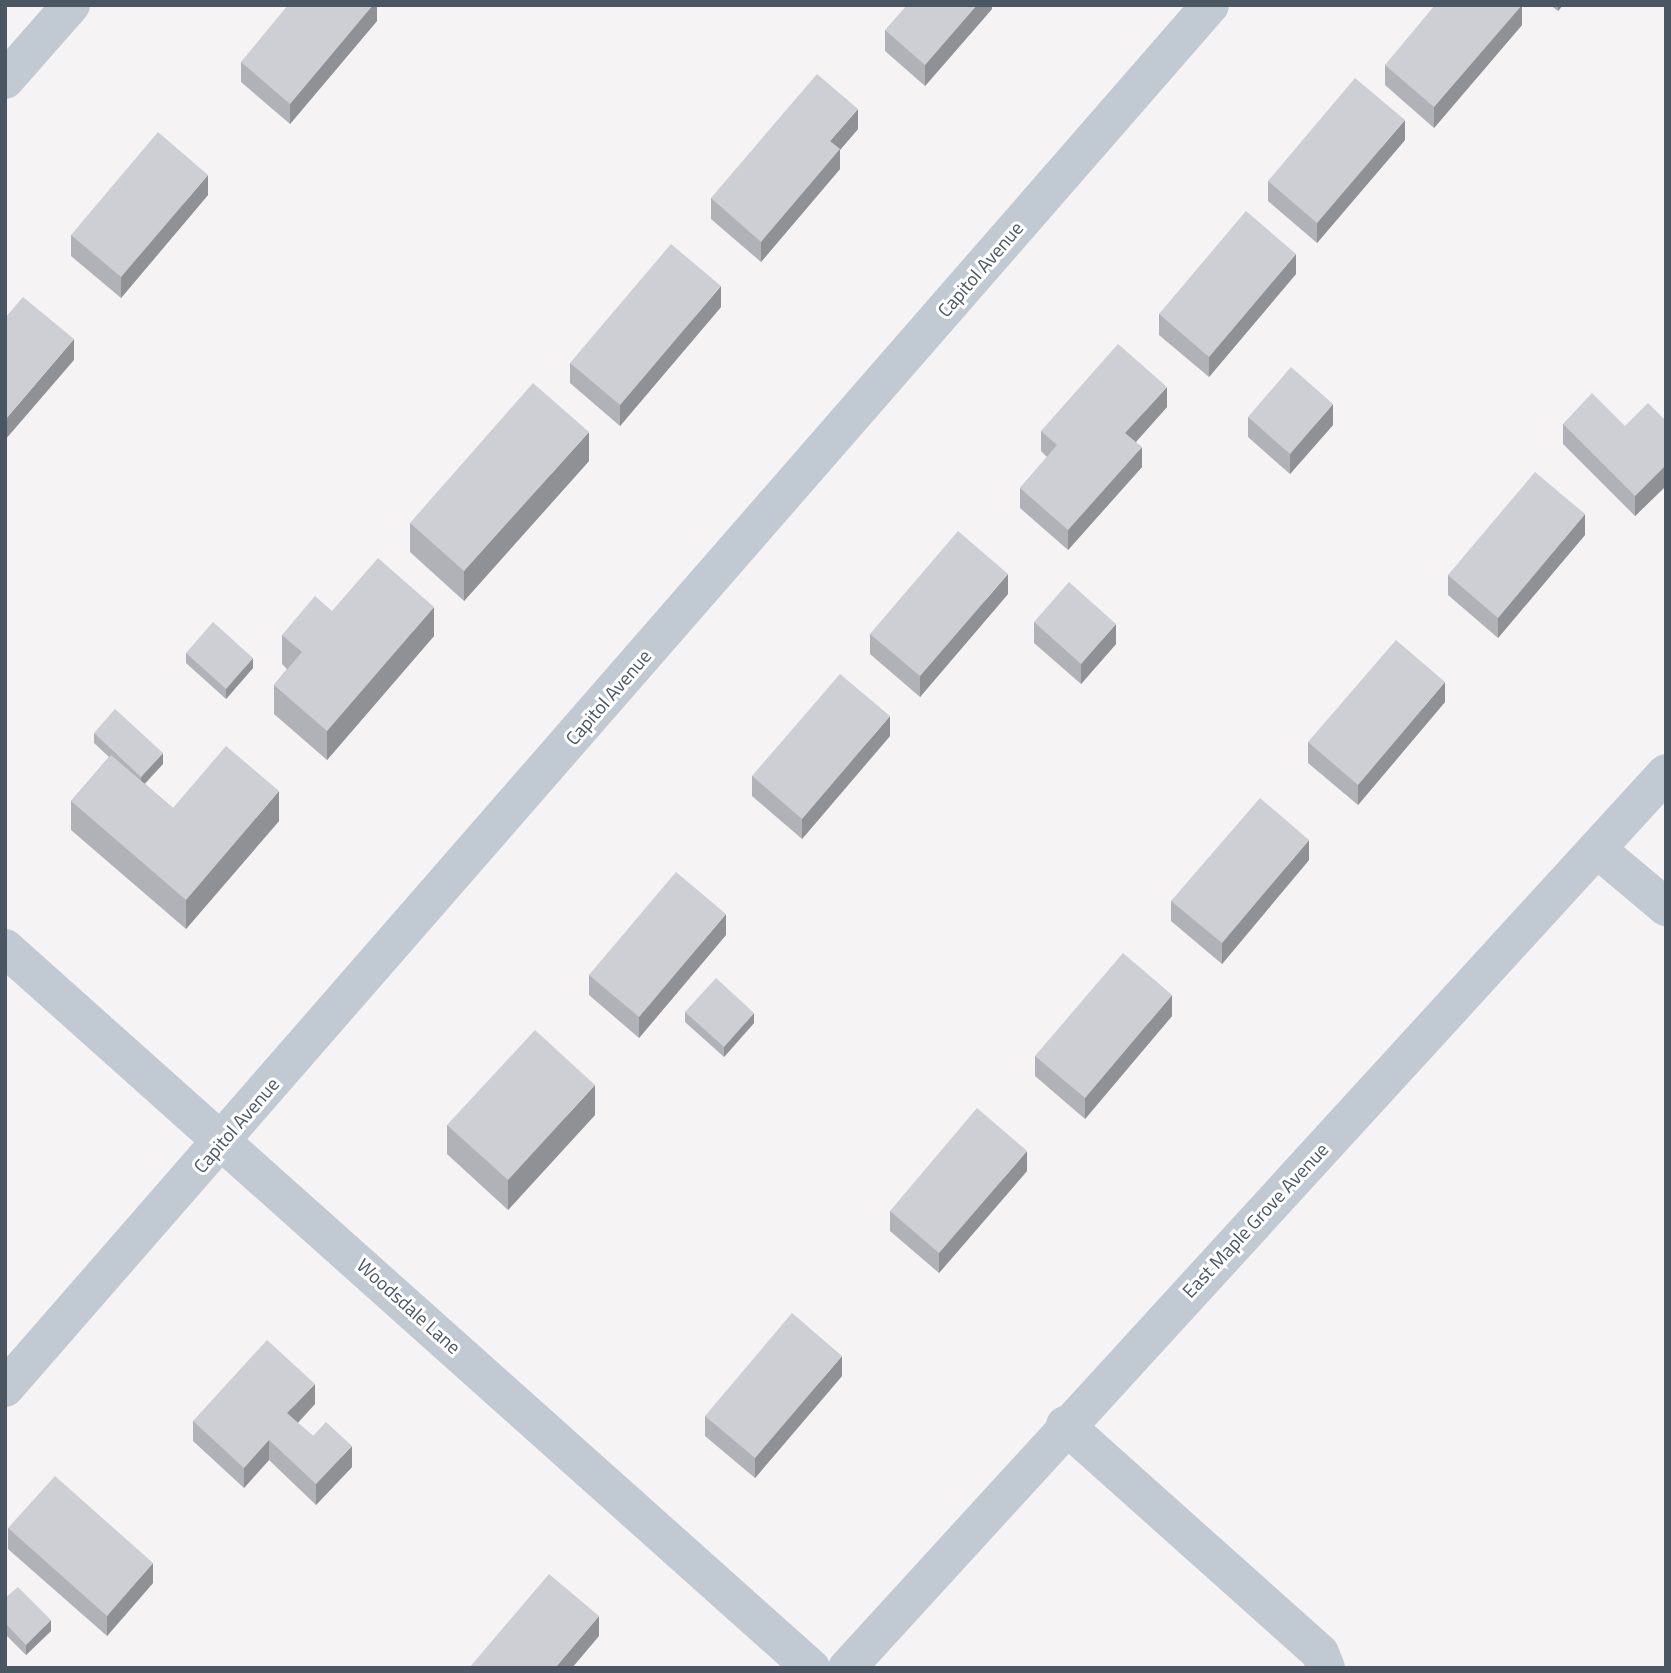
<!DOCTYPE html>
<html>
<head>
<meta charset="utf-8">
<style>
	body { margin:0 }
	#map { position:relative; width:1671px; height:1673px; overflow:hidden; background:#f5f3f3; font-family:"Titillium Web",sans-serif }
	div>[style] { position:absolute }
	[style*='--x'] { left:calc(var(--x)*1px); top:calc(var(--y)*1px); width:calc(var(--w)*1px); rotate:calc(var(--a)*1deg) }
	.minor>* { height:38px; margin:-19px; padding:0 19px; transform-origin:19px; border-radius:19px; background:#c1cad2 }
	.wall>* { inset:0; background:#b0b2b7 }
	.shaded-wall>* { inset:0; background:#909195 }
	.building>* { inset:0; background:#cdcfd5 }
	span { translate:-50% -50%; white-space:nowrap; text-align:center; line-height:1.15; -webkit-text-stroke:6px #fff; paint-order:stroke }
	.street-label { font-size:19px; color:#4a5661 }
	.frame { position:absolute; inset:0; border:7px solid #4a5661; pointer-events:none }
</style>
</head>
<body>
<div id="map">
	<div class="minor">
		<div style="--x:5;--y:80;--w:100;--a:-48.7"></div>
		<div style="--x:1598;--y:850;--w:89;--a:40"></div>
		<div style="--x:5;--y:948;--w:1081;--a:41.77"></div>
		<div style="--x:5;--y:1388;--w:1834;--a:-48.93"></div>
		<div style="--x:1065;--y:1425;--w:342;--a:41.8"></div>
		<div style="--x:1320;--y:1653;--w:16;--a:68"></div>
		<div style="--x:847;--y:1668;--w:1213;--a:-47.54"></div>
	</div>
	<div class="wall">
		<div style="clip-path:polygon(377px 5px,377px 21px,290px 124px,241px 82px,241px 62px)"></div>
		<div style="clip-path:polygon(992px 5px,992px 9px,925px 86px,885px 51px,885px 30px)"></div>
		<div style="clip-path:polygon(1522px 5px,1522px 25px,1434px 128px,1385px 85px,1385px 65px)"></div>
		<div style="clip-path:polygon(1550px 5px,1563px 5px,1558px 11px)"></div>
		<div style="clip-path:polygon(858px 129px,840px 150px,840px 169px,761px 262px,711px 219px,711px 198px)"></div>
		<div style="clip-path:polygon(1405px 140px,1317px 243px,1268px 201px,1268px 181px)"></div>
		<div style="clip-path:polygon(208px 195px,121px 298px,71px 256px,71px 235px)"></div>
		<div style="clip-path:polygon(1296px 274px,1209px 377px,1159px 335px,1159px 314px)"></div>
		<div style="clip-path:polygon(721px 307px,620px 426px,570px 383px,570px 363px)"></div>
		<div style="clip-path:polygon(1167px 407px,1136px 442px,1142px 467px,1068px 550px,1020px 508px,1020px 488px,1047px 457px,1041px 451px,1041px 431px)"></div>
		<div style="clip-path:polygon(1248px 417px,1333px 425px,1290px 474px,1248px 437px)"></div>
		<div style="clip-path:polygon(1666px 421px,1666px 486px,1635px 516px,1563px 444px,1563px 424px,1625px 426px)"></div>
		<div style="clip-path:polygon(589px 461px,464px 601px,410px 552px,410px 523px)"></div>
		<div style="clip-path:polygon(1585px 535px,1498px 638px,1448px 595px,1448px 575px)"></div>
		<div style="clip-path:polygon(1008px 594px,920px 697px,870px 654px,870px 634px)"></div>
		<div style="clip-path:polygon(332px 611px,434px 636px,327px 760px,274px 714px,274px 685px,287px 669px,282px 664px,282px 635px)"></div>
		<div style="clip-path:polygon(1034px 622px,1116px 644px,1081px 684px,1034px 643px)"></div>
		<div style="clip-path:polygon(186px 653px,253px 668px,226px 699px,186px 663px)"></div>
		<div style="clip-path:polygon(1445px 702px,1358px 805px,1308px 763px,1308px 742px)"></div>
		<div style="clip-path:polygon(94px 733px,163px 764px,145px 784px,173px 808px,279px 821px,186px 929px,71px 830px,71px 801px,109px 757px,94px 743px)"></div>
		<div style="clip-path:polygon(890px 736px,802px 839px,752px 796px,752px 776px)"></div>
		<div style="clip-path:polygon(1309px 860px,1222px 964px,1171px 921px,1171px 901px)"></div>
		<div style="clip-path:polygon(726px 935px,639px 1038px,589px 995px,589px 975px)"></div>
		<div style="clip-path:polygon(685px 1012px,754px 1023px,724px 1057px,685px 1022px)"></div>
		<div style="clip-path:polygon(1172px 1016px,1085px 1119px,1035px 1076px,1035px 1056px)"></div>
		<div style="clip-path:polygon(595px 1115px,508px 1210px,447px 1154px,447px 1125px)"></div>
		<div style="clip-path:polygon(1027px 1171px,939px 1273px,890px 1231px,890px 1211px)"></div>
		<div style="clip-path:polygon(842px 1376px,755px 1478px,705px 1436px,705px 1416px)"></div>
		<div style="clip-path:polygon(315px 1404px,298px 1423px,313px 1436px,352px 1467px,316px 1505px,269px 1460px,244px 1488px,193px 1441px,193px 1421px)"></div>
		<div style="clip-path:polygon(8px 1528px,153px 1583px,107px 1636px,8px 1549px)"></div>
		<div style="clip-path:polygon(5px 1598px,51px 1631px,26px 1655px,5px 1634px)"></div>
	</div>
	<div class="shaded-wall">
		<div style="clip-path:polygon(373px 5px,377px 5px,377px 21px,290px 124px,290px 104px)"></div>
		<div style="clip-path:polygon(977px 5px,992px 5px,992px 9px,925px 86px,925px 65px)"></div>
		<div style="clip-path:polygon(1522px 5px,1522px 25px,1434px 128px,1434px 107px)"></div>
		<div style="clip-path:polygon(1558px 5px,1563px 5px,1558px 11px)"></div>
		<div style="clip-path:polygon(858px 109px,858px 129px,840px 150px,840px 169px,761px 262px,761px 242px,830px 141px)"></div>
		<div style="clip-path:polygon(1405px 120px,1405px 140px,1317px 243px,1317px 223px)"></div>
		<div style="clip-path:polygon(208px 175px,208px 195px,121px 298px,121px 277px)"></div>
		<div style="clip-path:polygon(1296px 254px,1296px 274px,1209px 377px,1209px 357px)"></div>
		<div style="clip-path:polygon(721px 286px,721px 307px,620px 426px,620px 405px)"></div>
		<div style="clip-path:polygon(74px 339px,74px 360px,5px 440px,5px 420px)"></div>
		<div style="clip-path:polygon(1167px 387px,1167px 407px,1125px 454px,1125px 433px)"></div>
		<div style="clip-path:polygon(1333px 404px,1333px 425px,1290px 474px,1290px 454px)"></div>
		<div style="clip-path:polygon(589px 432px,589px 461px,464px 601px,464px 571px)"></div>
		<div style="clip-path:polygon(1142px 447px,1142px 467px,1068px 550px,1068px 530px)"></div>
		<div style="clip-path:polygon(1666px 465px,1666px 486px,1635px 516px,1635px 496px)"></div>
		<div style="clip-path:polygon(1585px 514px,1585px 535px,1498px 638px,1498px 618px)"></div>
		<div style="clip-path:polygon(1008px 574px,1008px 594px,920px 697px,920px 676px)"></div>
		<div style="clip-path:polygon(434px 607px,434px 636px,327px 760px,327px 731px)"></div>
		<div style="clip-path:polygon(1116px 624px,1116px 644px,1081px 684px,1081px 664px)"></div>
		<div style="clip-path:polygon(253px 658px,253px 668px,226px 699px,226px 689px)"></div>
		<div style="clip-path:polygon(1445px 682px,1445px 702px,1358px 805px,1358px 785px)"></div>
		<div style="clip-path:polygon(890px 716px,890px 736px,802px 839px,802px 819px)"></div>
		<div style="clip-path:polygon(163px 753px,163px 764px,141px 787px,141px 777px)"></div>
		<div style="clip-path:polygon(279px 791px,279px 821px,186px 929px,186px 900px)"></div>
		<div style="clip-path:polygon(1309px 840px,1309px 860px,1222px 964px,1222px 943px)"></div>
		<div style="clip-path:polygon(726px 914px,726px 935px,639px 1038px,639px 1017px)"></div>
		<div style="clip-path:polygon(1172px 995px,1172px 1016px,1085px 1119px,1085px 1098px)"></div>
		<div style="clip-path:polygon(754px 1013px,754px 1023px,724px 1057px,724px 1047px)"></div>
		<div style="clip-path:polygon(595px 1085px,595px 1115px,508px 1210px,508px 1180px)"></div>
		<div style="clip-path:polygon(1027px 1151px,1027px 1171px,939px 1273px,939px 1253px)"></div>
		<div style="clip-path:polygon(842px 1356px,842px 1376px,755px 1478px,755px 1458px)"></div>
		<div style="clip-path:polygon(315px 1384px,315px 1404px,287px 1434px,287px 1413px)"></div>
		<div style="clip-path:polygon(269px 1440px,269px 1460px,244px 1488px,244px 1468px)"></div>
		<div style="clip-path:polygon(352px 1446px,352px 1467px,316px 1505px,316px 1484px)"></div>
		<div style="clip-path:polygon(153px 1563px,153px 1583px,107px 1636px,107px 1616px)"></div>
		<div style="clip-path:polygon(599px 1616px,599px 1636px,572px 1668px,555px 1668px)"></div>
		<div style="clip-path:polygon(51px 1620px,51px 1631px,26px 1655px,26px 1645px)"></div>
	</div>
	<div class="building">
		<div style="clip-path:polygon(288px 5px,373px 5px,290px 104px,241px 62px)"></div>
		<div style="clip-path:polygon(907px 5px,977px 5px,925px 65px,885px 30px)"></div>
		<div style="clip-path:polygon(1435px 5px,1522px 5px,1434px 107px,1385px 65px)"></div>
		<div style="clip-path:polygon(817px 74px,858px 109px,830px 141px,840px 149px,761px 242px,711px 198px)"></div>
		<div style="clip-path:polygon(1355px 78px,1405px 120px,1317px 223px,1268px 181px)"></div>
		<div style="clip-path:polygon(158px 132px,208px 175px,121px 277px,71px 235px)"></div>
		<div style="clip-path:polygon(1246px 211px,1296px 254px,1209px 357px,1159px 314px)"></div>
		<div style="clip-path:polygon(671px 244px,721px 286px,620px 405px,570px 363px)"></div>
		<div style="clip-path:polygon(23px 297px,74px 339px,5px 420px,5px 318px)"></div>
		<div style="clip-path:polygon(1118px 344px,1167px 387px,1125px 433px,1142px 447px,1068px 530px,1020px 488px,1057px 445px,1041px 431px)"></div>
		<div style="clip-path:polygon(1291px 367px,1333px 404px,1290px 454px,1248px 417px)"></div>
		<div style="clip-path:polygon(533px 383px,589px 432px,464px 571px,410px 523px)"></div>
		<div style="clip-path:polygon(1592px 393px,1625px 426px,1648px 403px,1666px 421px,1666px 465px,1635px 496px,1563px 424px)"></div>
		<div style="clip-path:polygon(1535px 472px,1585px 514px,1498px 618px,1448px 575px)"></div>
		<div style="clip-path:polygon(958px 531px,1008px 574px,920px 676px,870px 634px)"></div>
		<div style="clip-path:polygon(378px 558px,434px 607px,327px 731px,274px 685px,302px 652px,282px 635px,315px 596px,332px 611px)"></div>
		<div style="clip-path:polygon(1069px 582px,1116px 624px,1081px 664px,1034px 622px)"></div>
		<div style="clip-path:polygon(213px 622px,253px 658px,226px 689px,186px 653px)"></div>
		<div style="clip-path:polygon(1396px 640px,1445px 682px,1358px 785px,1308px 742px)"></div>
		<div style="clip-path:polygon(840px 674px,890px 716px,802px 819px,752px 776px)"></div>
		<div style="clip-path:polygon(115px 709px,163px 753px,141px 777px,94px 733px)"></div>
		<div style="clip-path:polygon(226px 746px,279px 791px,186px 900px,71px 801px,111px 755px,173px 808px)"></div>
		<div style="clip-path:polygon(1260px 798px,1309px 840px,1222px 943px,1171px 901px)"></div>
		<div style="clip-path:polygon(676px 872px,726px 914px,639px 1017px,589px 975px)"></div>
		<div style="clip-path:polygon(1123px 953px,1172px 995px,1085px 1098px,1035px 1056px)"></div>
		<div style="clip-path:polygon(716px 978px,754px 1013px,724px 1047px,685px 1012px)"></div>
		<div style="clip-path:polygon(535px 1030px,595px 1085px,508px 1180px,447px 1125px)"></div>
		<div style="clip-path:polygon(977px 1108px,1027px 1151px,939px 1253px,890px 1211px)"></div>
		<div style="clip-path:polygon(792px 1313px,842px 1356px,755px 1458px,705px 1416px)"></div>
		<div style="clip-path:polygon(267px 1340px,315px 1384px,287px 1413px,313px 1436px,326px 1422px,352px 1446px,316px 1484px,269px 1440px,244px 1468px,193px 1421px)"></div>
		<div style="clip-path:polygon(55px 1476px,153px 1563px,107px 1616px,8px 1528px)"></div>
		<div style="clip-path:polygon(549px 1574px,599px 1616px,555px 1668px,469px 1668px)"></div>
		<div style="clip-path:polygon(18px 1587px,51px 1620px,26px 1645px,5px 1623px,5px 1598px)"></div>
	</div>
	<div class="street-label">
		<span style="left:980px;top:269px;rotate:-49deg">Capitol Avenue</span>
		<span style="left:608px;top:697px;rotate:-49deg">Capitol Avenue</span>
		<span style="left:236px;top:1125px;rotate:-49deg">Capitol Avenue</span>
		<span style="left:1255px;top:1220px;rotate:-47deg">East Maple Grove Avenue</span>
		<span style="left:409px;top:1306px;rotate:42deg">Woodsdale Lane</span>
	</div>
	<div class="frame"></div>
</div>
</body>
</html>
